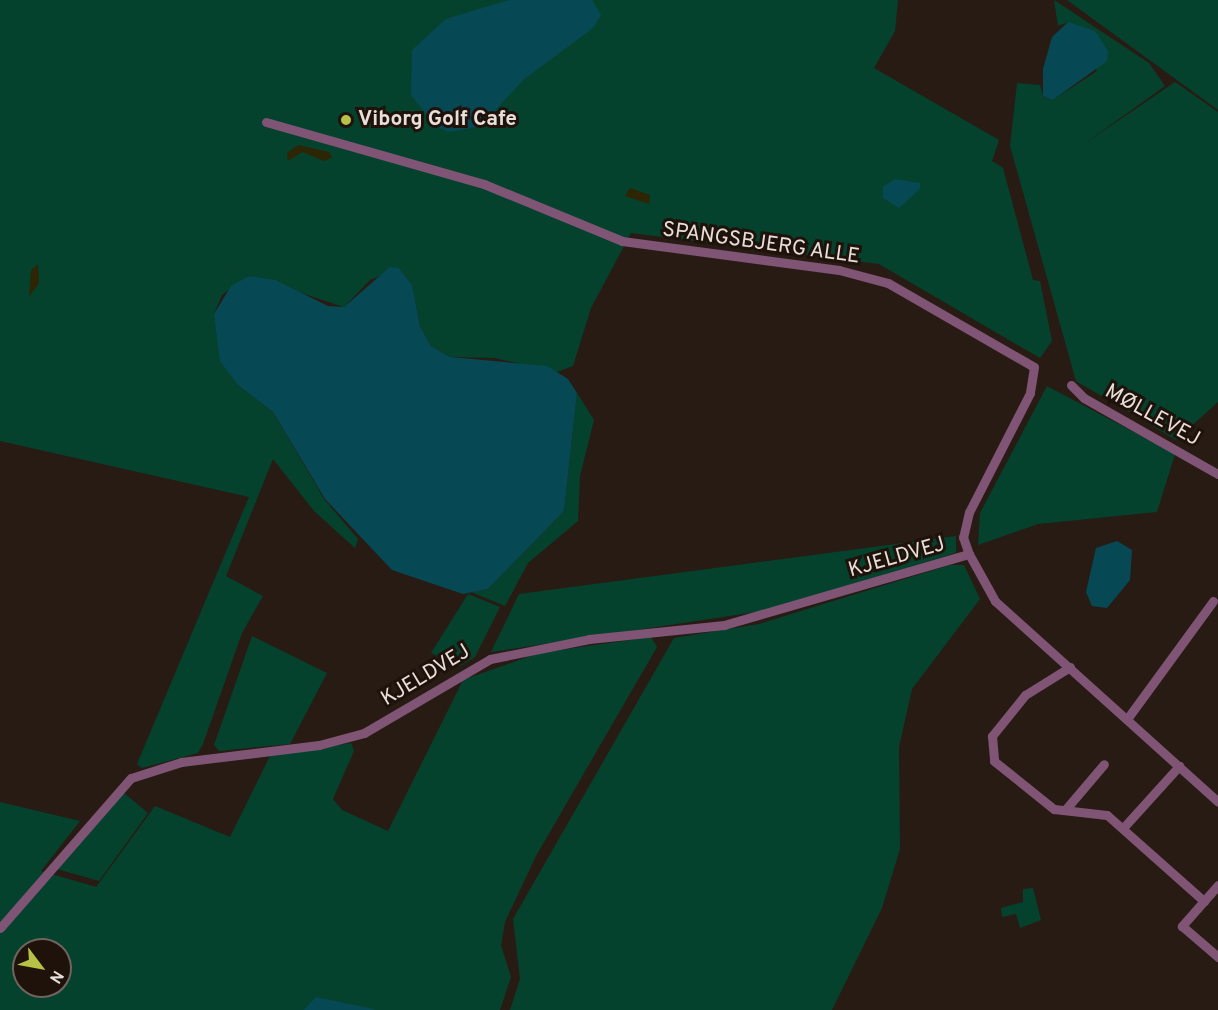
<!DOCTYPE html>
<html>
<head>
<meta charset="utf-8">
<style>
	body { margin:0 }
	#map { position:relative; width:1218px; height:1010px; overflow:hidden; background:#281b14; font-family:Overpass,sans-serif }
	div>[style] { position:absolute }
	[style*='--x'] { left:calc(var(--x)*1px); top:calc(var(--y)*1px); width:calc(var(--w)*1px); rotate:calc(var(--a)*1deg) }
	.green>* { inset:0; background:#05422e }
	.sand>* { inset:0; background:#2d2504 }
	.water>* { inset:0; background:#064954 }
	.street>* { height:9px; margin:-4.5px; padding:0 4.5px; transform-origin:4.5px; border-radius:4.5px; background:#805475 }
	.dots>* { width:16px; height:16px; translate:-50% -50%; box-sizing:border-box; border:3px solid #1f120b; border-radius:50% }
	span { translate:-50% -50%; white-space:nowrap; text-align:center; line-height:1.15; -webkit-text-stroke:6px #1f120b; paint-order:stroke }
	.poi-label { font-size:21px; color:#e8dfda; font-weight:700 }
	.left { translate:0 -50%; text-align:left }
	.street-label { font-size:21px; color:#e8dfda }
	.north { position:absolute; left:12px; top:938px; width:60px; height:60px; box-sizing:border-box; background:#1f120b; border:2px solid #6f645e; border-radius:50%; rotate:122deg; font-size:16px; font-weight:700; line-height:24px; text-align:center; color:#e8dfda }
	.north::after { content:''; display:block; margin:auto; width:21px; height:27px; background:#b7c148; clip-path:polygon(50% 0,100% 100%,50% 72%,0 100%) }
</style>
</head>
<body>
<div id="map">
	<div class="green">
		<div style="clip-path:polygon(0 0,898px 0,895px 31px,874px 68px,999px 140px,992px 161px,1003px 168px,1033px 280px,1040px 281px,1052px 341px,1040px 358px,879px 264px,631px 233px,591px 308px,573px 366px,557px 372px,494px 358px,450px 357px,431px 346px,420px 326px,412px 285px,399px 268px,370px 280px,344px 307px,219px 266px,249px 276px,222px 295px,214px 314px,238px 385px,273px 412px,324px 499px,358px 539px,355px 548px,314px 511px,273px 459px,226px 576px,263px 596px,242px 633px,203px 744px,198px 753px,142px 768px,137px 764px,249px 497px,0 441px)"></div>
		<div style="clip-path:polygon(1054px 0,1149px 63px,1165px 86px,1084px 144px,1175px 82px,1218px 112px,1218px 402px,1176px 440px,1076px 381px,1010px 146px,1017px 83px,1040px 85px,1043px 96px,1053px 100px,1097px 71px,1068px 22px,1058px 26px)"></div>
		<div style="clip-path:polygon(1067px 0,1218px 0,1218px 110px)"></div>
		<div style="clip-path:polygon(1047px 386px,1175px 454px,1157px 512px,1038px 524px,978px 545px,980px 513px)"></div>
		<div style="clip-path:polygon(577px 393px,594px 420px,580px 476px,578px 521px,528px 563px,505px 606px,471px 592px,488px 589px,564px 511px)"></div>
		<div style="clip-path:polygon(956px 536px,956px 553px,769px 610px,491px 652px,519px 594px)"></div>
		<div style="clip-path:polygon(950px 565px,964px 565px,980px 599px,912px 689px,899px 747px,900px 849px,882px 908px,832px 1010px,510px 1010px,520px 979px,513px 919px,674px 638px,759px 624px)"></div>
		<div style="clip-path:polygon(468px 594px,500px 607px,475px 657px,460px 666px,431px 653px)"></div>
		<div style="clip-path:polygon(252px 636px,327px 673px,290px 744px,219px 751px,214px 745px)"></div>
		<div style="clip-path:polygon(evenodd,651px 637px,657px 647px,536px 856px,505px 922px,501px 945px,511px 977px,500px 1010px,0 1010px,0 802px,80px 821px,41px 871px,96px 887px,155px 806px,230px 837px,270px 756px,351px 743px,354px 751px,333px 799px,342px 810px,388px 831px,463px 680px,539px 653px,651px 637px,24px 950px,60px 950px,60px 986px,24px 986px,24px 950px)"></div>
		<div style="clip-path:polygon(124px 793px,148px 813px,99px 881px,57px 869px)"></div>
		<div style="clip-path:polygon(1033px 888px,1041px 920px,1020px 928px,1016px 914px,1002px 917px,1001px 908px,1023px 902px,1023px 889px)"></div>
	</div>
	<div class="sand">
		<div style="clip-path:polygon(298px 145px,329px 152px,332px 157px,325px 161px,302px 152px,288px 161px,287px 153px)"></div>
		<div style="clip-path:polygon(630px 188px,650px 195px,649px 204px,625px 196px)"></div>
		<div style="clip-path:polygon(38px 264px,39px 283px,29px 297px,31px 270px)"></div>
	</div>
	<div class="water">
		<div style="clip-path:polygon(509px 0,592px 0,601px 15px,593px 28px,523px 80px,481px 126px,449px 132px,436px 127px,411px 95px,412px 50px,446px 19px)"></div>
		<div style="clip-path:polygon(1068px 22px,1095px 31px,1108px 51px,1107px 61px,1053px 100px,1043px 96px,1043px 69px,1052px 37px)"></div>
		<div style="clip-path:polygon(895px 179px,920px 183px,920px 189px,899px 208px,883px 198px,883px 187px)"></div>
		<div style="clip-path:polygon(390px 267px,399px 268px,412px 285px,420px 326px,431px 346px,450px 357px,547px 366px,568px 379px,577px 393px,564px 511px,488px 589px,463px 594px,392px 570px,325px 499px,273px 412px,238px 385px,220px 361px,214px 314px,231px 286px,249px 276px,275px 280px,328px 306px,344px 307px)"></div>
		<div style="clip-path:polygon(1117px 541px,1132px 550px,1130px 580px,1107px 608px,1092px 606px,1086px 592px,1096px 548px)"></div>
		<div style="clip-path:polygon(316px 997px,373px 1009px,375px 1010px,304px 1010px)"></div>
	</div>
	<div class="street">
		<div style="--x:266;--y:122;--w:227;--a:15.9"></div>
		<div style="--x:484;--y:184;--w:149;--a:22.4"></div>
		<div style="--x:622;--y:241;--w:219;--a:7.6"></div>
		<div style="--x:839;--y:270;--w:51;--a:14.9"></div>
		<div style="--x:888;--y:283;--w:168;--a:29.9"></div>
		<div style="--x:1034;--y:367;--w:26;--a:99"></div>
		<div style="--x:1030;--y:393;--w:134;--a:117.1"></div>
		<div style="--x:969;--y:512;--w:26;--a:103"></div>
		<div style="--x:963;--y:537;--w:18;--a:71"></div>
		<div style="--x:969;--y:554;--w:54;--a:61"></div>
		<div style="--x:995;--y:601;--w:300;--a:42"></div>
		<div style="--x:1071;--y:385;--w:18;--a:45"></div>
		<div style="--x:1084;--y:398;--w:154;--a:29.6"></div>
		<div style="--x:1070;--y:667;--w:53;--a:148.1"></div>
		<div style="--x:1025;--y:695;--w:53;--a:128.8"></div>
		<div style="--x:992;--y:736;--w:25;--a:85"></div>
		<div style="--x:994;--y:761;--w:77;--a:38.7"></div>
		<div style="--x:1054;--y:809;--w:53;--a:6.5"></div>
		<div style="--x:1107;--y:815;--w:130;--a:41.6"></div>
		<div style="--x:1127;--y:719;--w:146;--a:-53.9"></div>
		<div style="--x:1065;--y:810;--w:60;--a:-49.7"></div>
		<div style="--x:1123;--y:828;--w:84;--a:-47.9"></div>
		<div style="--x:1218;--y:885;--w:55;--a:131.3"></div>
		<div style="--x:1182;--y:926;--w:48;--a:40.7"></div>
		<div style="--x:0;--y:928;--w:199;--a:-48.9"></div>
		<div style="--x:131;--y:778;--w:52;--a:-17.7"></div>
		<div style="--x:181;--y:762;--w:139;--a:-7"></div>
		<div style="--x:319;--y:745;--w:47;--a:-14.9"></div>
		<div style="--x:364;--y:733;--w:146;--a:-30.4"></div>
		<div style="--x:490;--y:659;--w:101;--a:-11.4"></div>
		<div style="--x:589;--y:639;--w:136;--a:-5.9"></div>
		<div style="--x:724;--y:625;--w:255;--a:-16.2"></div>
	</div>
	<div class="dots">
		<div style="left:346px;top:120px;background:#b7c148"></div>
	</div>
	<div class="poi-label">
		<span class="left" style="left:358px;top:120px">Viborg Golf Cafe</span>
	</div>
	<div class="street-label">
		<span style="left:761px;top:244px;rotate:8deg">SPANGSBJERG ALLE</span>
		<span style="left:1152px;top:416px;rotate:29deg">MØLLEVEJ</span>
		<span style="left:897px;top:558px;rotate:-16deg">KJELDVEJ</span>
		<span style="left:426px;top:676px;rotate:-31deg">KJELDVEJ</span>
	</div>
	<div class="north">N</div>
</div>
</body>
</html>
